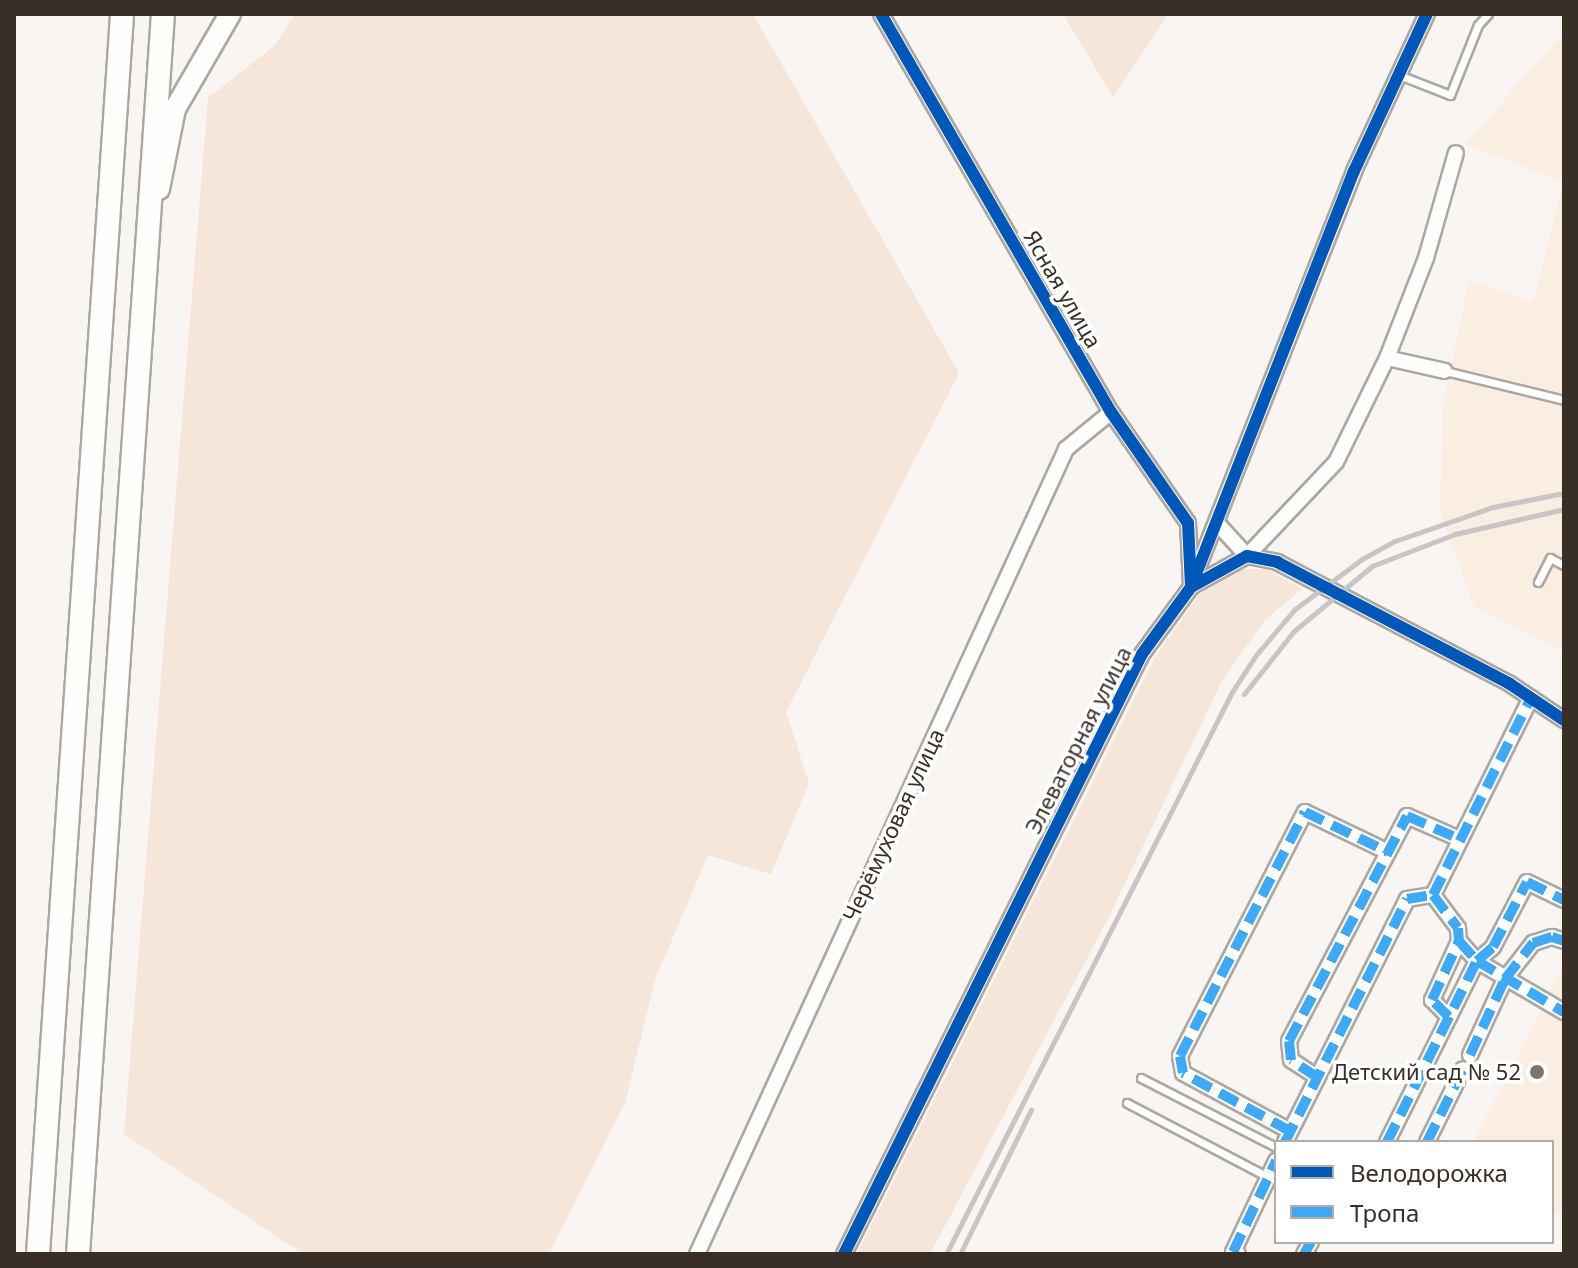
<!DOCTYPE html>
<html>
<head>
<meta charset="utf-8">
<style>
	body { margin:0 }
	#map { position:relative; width:1578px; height:1268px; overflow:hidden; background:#f8f5f3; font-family:"Noto Sans",sans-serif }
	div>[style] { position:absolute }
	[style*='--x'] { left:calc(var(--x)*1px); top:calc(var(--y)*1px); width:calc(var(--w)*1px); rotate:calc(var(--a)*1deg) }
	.built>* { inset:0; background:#faede2 }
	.green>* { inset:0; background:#f5e6d9 }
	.roads { filter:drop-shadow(2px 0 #ada7a2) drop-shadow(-2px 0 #ada7a2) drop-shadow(0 2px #ada7a2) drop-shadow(0 -2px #ada7a2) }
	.lane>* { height:7px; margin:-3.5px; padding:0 3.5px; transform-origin:3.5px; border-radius:3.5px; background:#fefefd }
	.street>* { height:14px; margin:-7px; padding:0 7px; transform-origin:7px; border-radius:7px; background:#fefefd }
	.secondary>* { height:20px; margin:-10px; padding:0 10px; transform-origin:10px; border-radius:10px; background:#fefefd }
	.primary>* { height:22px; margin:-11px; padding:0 11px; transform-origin:11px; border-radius:11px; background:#fefefd }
	.rail>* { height:5px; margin:-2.5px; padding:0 2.5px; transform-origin:2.5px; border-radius:2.5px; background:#c8c5c4 }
	.quiet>* { height:10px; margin-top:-5px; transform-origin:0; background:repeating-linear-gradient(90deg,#3fa9f5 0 20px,transparent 0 30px) }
	.cycleway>* { height:12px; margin:-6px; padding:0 6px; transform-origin:6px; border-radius:6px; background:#0057b8 }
	.dots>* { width:22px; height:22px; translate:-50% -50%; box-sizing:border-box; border:4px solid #fff; border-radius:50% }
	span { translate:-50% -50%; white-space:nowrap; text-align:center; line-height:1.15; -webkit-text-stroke:7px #fff; paint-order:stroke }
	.street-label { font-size:22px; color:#3a2f27 }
	.poi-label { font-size:22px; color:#3a2f27 }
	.right { translate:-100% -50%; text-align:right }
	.frame { position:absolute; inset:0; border:16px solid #3a2f27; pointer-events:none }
	.legend { position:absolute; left:1274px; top:1140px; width:280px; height:104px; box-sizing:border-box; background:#fff; border:2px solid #b0aca9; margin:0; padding:10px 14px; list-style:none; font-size:24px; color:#3a2f27 }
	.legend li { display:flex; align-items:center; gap:16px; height:40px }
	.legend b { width:40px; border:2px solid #b0aca9 }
</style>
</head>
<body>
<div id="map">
	<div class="built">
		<div style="clip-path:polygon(1564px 32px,1564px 653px,1474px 606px,1440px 512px,1443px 406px,1469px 280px,1533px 301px,1563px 181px,1465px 145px)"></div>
		<div style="clip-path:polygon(1564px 964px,1564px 1213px,1552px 1215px,1552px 1142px,1474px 1142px)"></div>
	</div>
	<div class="green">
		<div style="clip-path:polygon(295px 14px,753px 14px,959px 373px,786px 712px,809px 783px,771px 874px,708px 855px,655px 980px,625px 1103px,549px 1254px,303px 1254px,124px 1134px,208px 98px,274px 46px)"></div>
		<div style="clip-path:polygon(1063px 14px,1168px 14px,1113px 97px)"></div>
		<div style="clip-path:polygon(1243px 569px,1266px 569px,1302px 589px,1265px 620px,1222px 681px,1109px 917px,930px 1254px,857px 1254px,1155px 657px,1199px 595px)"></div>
	</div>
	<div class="roads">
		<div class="lane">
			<div style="--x:1399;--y:75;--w:55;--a:21.4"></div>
			<div style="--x:1450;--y:95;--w:75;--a:-68.2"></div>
			<div style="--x:1478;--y:25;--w:15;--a:-48"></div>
			<div style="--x:1445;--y:371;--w:122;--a:13.7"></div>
			<div style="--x:1538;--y:582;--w:27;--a:-63"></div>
			<div style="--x:1550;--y:558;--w:16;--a:27"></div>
			<div style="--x:1141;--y:1078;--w:152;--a:27.1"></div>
			<div style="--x:1127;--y:1103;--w:159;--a:27.7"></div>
		</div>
		<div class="street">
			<div style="--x:881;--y:14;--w:460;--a:60"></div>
			<div style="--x:1111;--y:412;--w:135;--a:55.3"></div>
			<div style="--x:1188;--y:523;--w:64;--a:87.3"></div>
			<div style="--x:1387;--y:358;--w:107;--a:-68.7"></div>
			<div style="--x:1426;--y:258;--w:109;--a:-74.1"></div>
			<div style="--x:1217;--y:523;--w:45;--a:47.7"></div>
			<div style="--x:1247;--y:556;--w:129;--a:-46.6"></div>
			<div style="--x:1336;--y:462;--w:116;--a:-63.9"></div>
			<div style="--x:1387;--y:358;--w:59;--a:12.6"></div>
			<div style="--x:1192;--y:583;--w:443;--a:-68.5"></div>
			<div style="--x:1354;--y:171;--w:173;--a:-65.1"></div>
			<div style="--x:1433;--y:895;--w:220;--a:-63.6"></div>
			<div style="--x:1449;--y:1017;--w:24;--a:-135"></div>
			<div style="--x:1432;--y:1000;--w:65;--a:-65.4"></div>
			<div style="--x:1470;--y:1055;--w:84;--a:-65.3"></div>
			<div style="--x:1505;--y:979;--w:46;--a:-52.1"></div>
			<div style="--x:1533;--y:943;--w:20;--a:-18"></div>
			<div style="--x:1552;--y:937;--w:13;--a:18"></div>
			<div style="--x:1317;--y:1077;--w:31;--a:-147"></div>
			<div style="--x:1291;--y:1060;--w:19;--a:-96"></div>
			<div style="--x:1289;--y:1041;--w:254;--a:-62.3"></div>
			<div style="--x:1407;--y:816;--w:55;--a:23.7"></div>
			<div style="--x:1290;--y:1131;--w:122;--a:-151.5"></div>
			<div style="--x:1183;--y:1073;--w:17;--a:-100"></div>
			<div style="--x:1180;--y:1056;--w:274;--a:-62.9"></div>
			<div style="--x:1305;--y:812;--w:92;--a:25.7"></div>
			<div style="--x:1285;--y:1142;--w:272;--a:-63.3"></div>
			<div style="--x:1407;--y:899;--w:26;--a:-9"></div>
			<div style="--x:1433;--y:895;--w:41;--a:52.9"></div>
			<div style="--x:1458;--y:928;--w:13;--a:86"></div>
			<div style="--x:1459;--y:941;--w:27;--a:48"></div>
			<div style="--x:1477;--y:961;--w:101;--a:30.4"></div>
			<div style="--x:1387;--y:1142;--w:202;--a:-63.6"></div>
			<div style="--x:1477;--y:961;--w:21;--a:-41"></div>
			<div style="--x:1493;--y:947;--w:73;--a:-62.4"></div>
			<div style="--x:1527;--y:882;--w:41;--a:25.9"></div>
			<div style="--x:1427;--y:1142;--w:81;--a:-63.7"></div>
			<div style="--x:697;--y:1254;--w:886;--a:-65.37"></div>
			<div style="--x:1066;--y:449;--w:58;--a:-39.4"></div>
			<div style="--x:844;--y:1254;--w:670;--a:-63.59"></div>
			<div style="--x:1142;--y:654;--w:83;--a:-53.8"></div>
			<div style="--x:1191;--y:587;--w:64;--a:-29"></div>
			<div style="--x:1247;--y:556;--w:31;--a:11"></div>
			<div style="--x:1277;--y:562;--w:263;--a:27.6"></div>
			<div style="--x:1510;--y:684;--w:65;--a:33.7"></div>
			<div style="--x:1238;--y:1254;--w:5;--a:-158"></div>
			<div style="--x:1233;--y:1252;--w:101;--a:-64.7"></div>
			<div style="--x:1304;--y:1254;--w:14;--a:-60"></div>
		</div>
		<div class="secondary">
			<div style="--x:159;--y:189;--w:82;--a:-78.7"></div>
			<div style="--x:175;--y:109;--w:110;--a:-59.9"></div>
		</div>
		<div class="primary">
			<div style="--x:38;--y:1254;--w:1243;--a:-86.12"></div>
			<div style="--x:78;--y:1254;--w:1243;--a:-86.08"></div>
		</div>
	</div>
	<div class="rail">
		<div style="--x:1244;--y:694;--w:80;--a:-51.6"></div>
		<div style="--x:1294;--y:631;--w:102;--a:-39.8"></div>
		<div style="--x:1372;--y:566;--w:89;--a:-21.1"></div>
		<div style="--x:1455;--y:534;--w:112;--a:-12.9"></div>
		<div style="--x:946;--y:1254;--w:631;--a:-63.03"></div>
		<div style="--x:1232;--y:692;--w:44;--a:-57"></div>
		<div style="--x:1256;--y:655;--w:60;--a:-49.7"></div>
		<div style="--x:1295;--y:609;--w:84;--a:-36.7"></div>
		<div style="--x:1362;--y:559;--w:38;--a:-29"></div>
		<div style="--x:1395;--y:541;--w:104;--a:-19.1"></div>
		<div style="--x:1493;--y:507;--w:72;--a:-11.2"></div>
		<div style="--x:960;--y:1254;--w:161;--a:-63.8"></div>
	</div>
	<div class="quiet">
		<div style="--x:1433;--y:895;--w:220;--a:-63.6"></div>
		<div style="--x:1449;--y:1017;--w:24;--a:-135"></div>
		<div style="--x:1432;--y:1000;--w:65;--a:-65.4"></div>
		<div style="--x:1470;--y:1055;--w:84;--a:-65.3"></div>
		<div style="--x:1505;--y:979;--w:46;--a:-52.1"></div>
		<div style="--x:1533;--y:943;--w:20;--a:-18"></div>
		<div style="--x:1552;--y:937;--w:13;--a:18"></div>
		<div style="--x:1317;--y:1077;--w:31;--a:-147"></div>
		<div style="--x:1291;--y:1060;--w:19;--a:-96"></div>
		<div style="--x:1289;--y:1041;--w:254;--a:-62.3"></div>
		<div style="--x:1407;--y:816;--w:55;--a:23.7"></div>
		<div style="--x:1290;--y:1131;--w:122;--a:-151.5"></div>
		<div style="--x:1183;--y:1073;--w:17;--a:-100"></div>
		<div style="--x:1180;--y:1056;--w:274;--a:-62.9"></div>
		<div style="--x:1305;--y:812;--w:92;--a:25.7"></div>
		<div style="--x:1285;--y:1142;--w:272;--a:-63.3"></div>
		<div style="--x:1407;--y:899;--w:26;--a:-9"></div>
		<div style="--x:1433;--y:895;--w:41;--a:52.9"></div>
		<div style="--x:1458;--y:928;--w:13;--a:86"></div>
		<div style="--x:1459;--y:941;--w:27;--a:48"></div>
		<div style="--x:1477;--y:961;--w:101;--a:30.4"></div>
		<div style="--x:1387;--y:1142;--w:202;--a:-63.6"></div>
		<div style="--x:1477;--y:961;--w:21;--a:-41"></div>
		<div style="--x:1493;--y:947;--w:73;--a:-62.4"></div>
		<div style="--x:1527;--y:882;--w:41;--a:25.9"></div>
		<div style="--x:1427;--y:1142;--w:81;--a:-63.7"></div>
		<div style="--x:1238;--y:1254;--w:5;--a:-158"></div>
		<div style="--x:1233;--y:1252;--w:101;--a:-64.7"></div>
		<div style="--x:1304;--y:1254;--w:14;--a:-60"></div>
	</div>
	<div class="cycleway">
		<div style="--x:881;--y:14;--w:460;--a:60"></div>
		<div style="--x:1111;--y:412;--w:135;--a:55.3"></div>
		<div style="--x:1188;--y:523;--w:64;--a:87.3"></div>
		<div style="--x:1194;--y:579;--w:438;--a:-68.6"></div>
		<div style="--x:1354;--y:171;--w:173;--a:-65.1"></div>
		<div style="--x:844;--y:1254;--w:670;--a:-63.59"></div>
		<div style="--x:1142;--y:654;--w:83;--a:-53.8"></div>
		<div style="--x:1191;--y:587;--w:64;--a:-29"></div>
		<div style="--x:1247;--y:556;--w:31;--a:11"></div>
		<div style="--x:1277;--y:562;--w:263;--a:27.6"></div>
		<div style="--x:1510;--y:684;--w:65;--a:33.7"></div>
	</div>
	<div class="dots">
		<div style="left:1537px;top:1072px;background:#7c746e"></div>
	</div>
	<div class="street-label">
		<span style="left:1063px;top:289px;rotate:60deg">Ясная улица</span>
		<span style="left:1078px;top:740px;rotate:-63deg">Элеваторная улица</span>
		<span style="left:893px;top:825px;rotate:-65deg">Черёмуховая улица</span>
	</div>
	<div class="poi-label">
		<span class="right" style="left:1521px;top:1072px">Детский сад № 52</span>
	</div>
	<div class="frame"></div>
	<ul class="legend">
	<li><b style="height:10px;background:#0057b8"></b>Велодорожка</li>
	<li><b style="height:10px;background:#3fa9f5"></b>Тропа</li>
	</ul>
</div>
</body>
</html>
